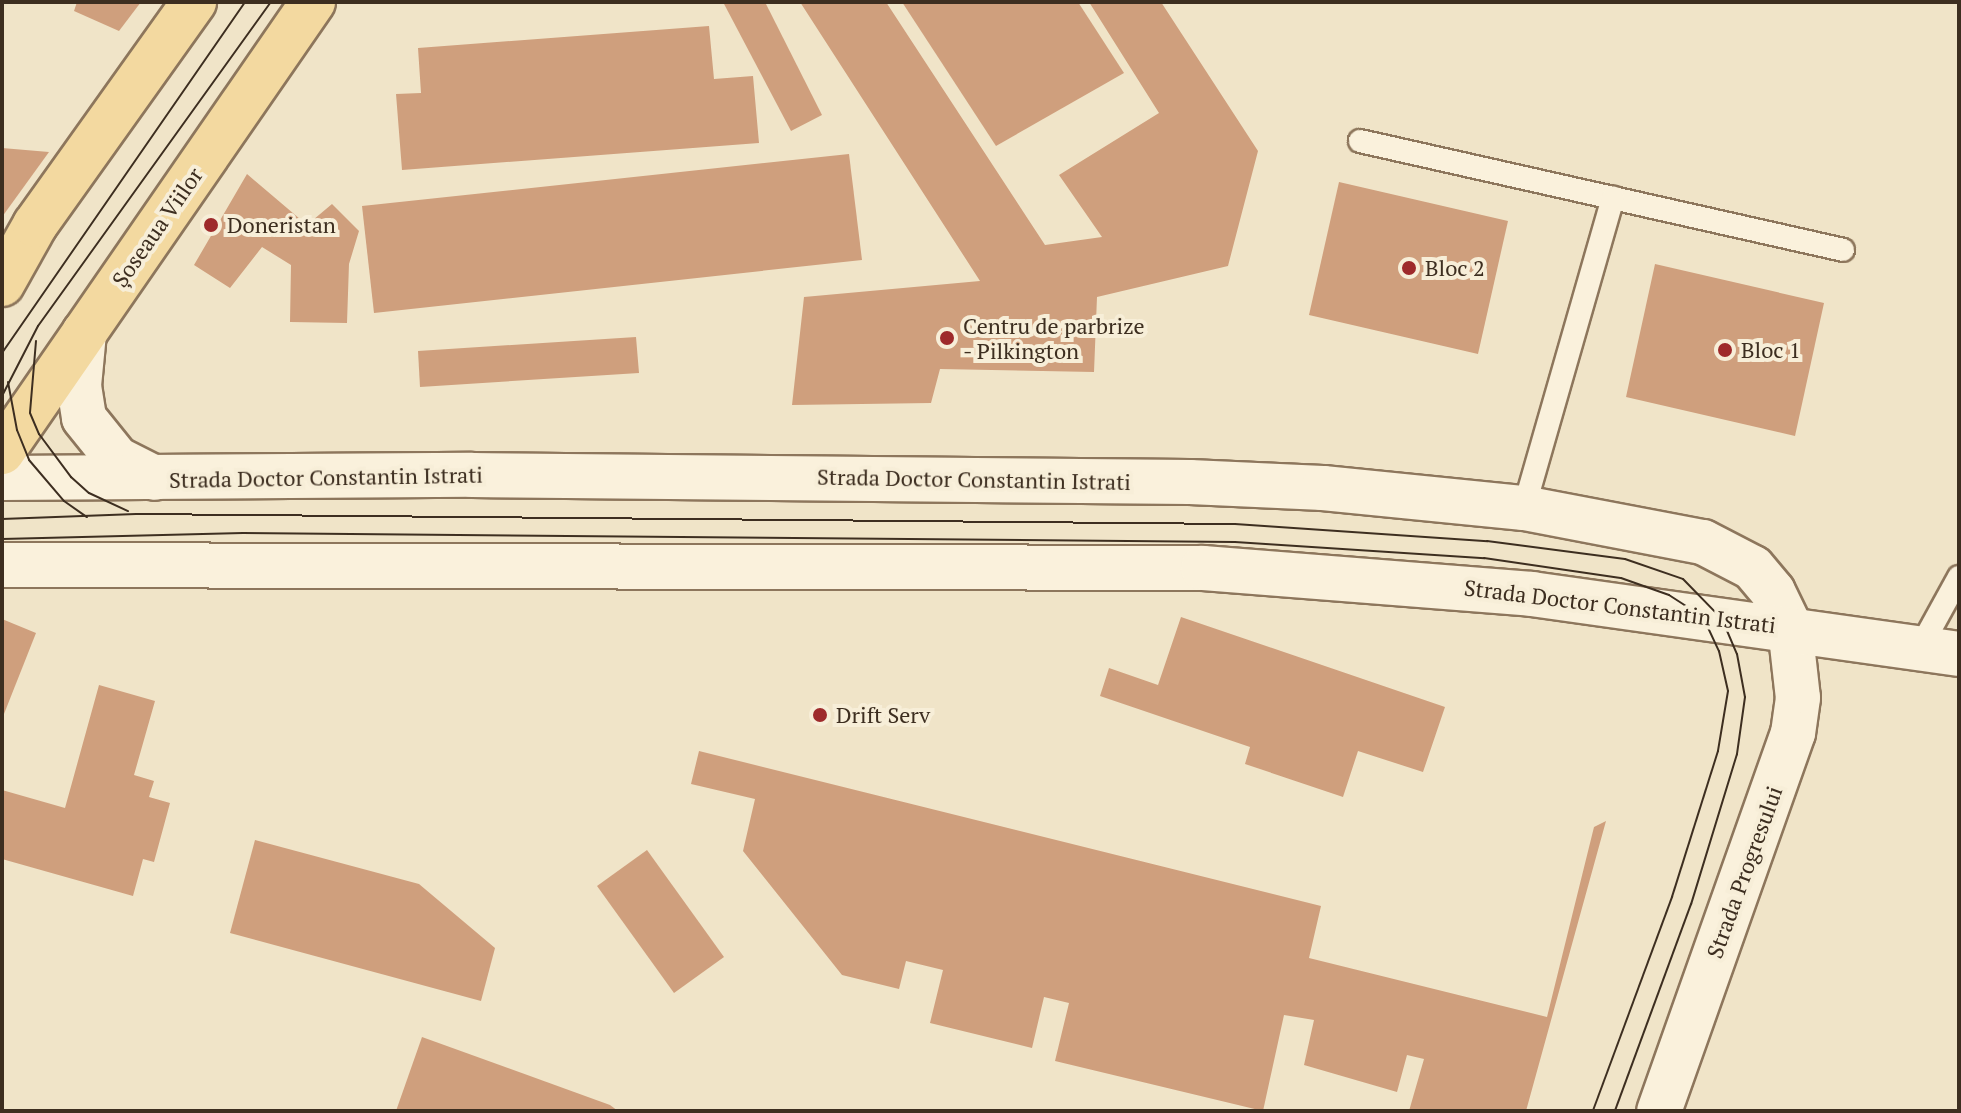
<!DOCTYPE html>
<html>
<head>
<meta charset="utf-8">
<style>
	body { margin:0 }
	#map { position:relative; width:1961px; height:1113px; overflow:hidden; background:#f0e4c8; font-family:"PT Serif",serif }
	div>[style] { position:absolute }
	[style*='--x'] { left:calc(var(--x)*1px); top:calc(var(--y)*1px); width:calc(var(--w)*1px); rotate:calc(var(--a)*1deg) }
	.building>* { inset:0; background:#cf9f7d }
	.roads { filter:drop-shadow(2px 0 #8d765c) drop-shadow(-2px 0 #8d765c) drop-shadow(0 2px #8d765c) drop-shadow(0 -2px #8d765c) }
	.lane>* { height:22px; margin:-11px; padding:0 11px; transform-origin:11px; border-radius:11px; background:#faf1dc }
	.secondary>* { height:44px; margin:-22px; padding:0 22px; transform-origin:22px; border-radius:22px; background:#faf1dc }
	.primary>* { height:44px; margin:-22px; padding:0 22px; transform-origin:22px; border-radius:22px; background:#f3d9a0 }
	.tram>* { height:2px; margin:-1px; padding:0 1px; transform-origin:1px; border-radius:1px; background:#3d2e20 }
	.dots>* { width:22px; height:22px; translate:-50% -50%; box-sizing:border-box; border:4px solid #f7eed8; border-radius:50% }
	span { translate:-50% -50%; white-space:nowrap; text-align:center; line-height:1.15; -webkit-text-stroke:8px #f7eed8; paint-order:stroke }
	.poi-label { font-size:22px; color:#3d2e20 }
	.left { translate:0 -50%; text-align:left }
	.street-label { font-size:22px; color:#3d2e20 }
	.frame { position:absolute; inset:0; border:4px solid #3d2e20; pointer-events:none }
</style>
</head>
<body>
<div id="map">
	<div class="building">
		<div style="clip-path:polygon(77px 2px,141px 2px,119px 31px,74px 11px)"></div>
		<div style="clip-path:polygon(723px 2px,765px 2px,822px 115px,791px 131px)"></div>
		<div style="clip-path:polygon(800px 2px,886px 2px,1045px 245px,1102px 237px,1059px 175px,1159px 113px,1089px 2px,1161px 2px,1258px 151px,1228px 266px,1097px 297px,1094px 372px,940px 369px,931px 403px,792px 405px,804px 297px,980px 281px)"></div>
		<div style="clip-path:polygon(902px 2px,1078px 2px,1124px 73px,996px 146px)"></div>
		<div style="clip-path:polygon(709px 26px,714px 79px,753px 76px,759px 143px,402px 170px,396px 94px,421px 93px,418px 48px)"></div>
		<div style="clip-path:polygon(2px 148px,49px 152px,2px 217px)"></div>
		<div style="clip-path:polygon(849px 154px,862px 260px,374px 313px,362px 206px)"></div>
		<div style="clip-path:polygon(247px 174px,307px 225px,332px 204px,359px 231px,349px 264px,347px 323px,290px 322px,291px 265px,262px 247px,230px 288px,194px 265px)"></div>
		<div style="clip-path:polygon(1339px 182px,1508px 221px,1478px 354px,1309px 315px)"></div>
		<div style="clip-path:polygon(1655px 264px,1824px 303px,1795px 436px,1626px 397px)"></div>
		<div style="clip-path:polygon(636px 337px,639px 373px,420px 387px,418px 351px)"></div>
		<div style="clip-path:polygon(1181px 617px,1445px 707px,1423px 772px,1358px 751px,1343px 797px,1245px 764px,1250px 747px,1100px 696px,1109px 668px,1158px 685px)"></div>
		<div style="clip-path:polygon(2px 619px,36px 633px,2px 719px)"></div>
		<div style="clip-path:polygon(99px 685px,155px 701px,134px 775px,154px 781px,149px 797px,170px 803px,154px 862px,143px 859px,133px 896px,2px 859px,2px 790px,65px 808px)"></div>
		<div style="clip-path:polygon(699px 751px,1321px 906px,1309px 958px,1547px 1017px,1594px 827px,1606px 821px,1526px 1111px,1409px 1111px,1424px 1059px,1407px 1055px,1397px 1092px,1304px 1065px,1314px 1020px,1284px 1015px,1263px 1111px,1055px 1061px,1069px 1003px,1044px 997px,1032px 1048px,930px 1023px,943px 970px,906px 961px,899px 989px,842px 975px,743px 851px,755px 799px,691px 784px)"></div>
		<div style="clip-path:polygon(255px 840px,419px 884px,495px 948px,481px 1001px,230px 933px)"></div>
		<div style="clip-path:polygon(647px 850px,724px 957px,674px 993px,597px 886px)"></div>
		<div style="clip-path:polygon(422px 1037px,610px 1105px,618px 1111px,396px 1111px)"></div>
	</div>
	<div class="roads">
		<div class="lane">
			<div style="--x:1360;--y:141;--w:495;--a:12.7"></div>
			<div style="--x:1524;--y:508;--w:323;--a:-74"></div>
			<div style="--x:1920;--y:648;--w:81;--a:-61.2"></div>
		</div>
		<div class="secondary">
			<div style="--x:84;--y:333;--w:53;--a:95.4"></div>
			<div style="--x:79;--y:386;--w:32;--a:81"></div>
			<div style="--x:84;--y:418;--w:53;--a:51.2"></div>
			<div style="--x:117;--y:459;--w:42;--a:26.6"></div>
			<div style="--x:2;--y:478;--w:470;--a:-0.4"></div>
			<div style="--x:472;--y:475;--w:718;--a:0.56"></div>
			<div style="--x:1190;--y:482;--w:133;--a:2.6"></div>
			<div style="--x:1323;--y:488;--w:202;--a:5.7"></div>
			<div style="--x:1524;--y:508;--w:182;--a:10.8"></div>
			<div style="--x:1703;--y:542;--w:56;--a:27.5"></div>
			<div style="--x:1753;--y:568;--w:31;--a:50"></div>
			<div style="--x:1773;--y:592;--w:39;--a:64"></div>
			<div style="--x:1790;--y:627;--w:71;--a:83.6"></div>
			<div style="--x:1798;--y:698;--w:35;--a:98"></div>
			<div style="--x:1793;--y:733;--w:401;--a:109.5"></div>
			<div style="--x:2;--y:565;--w:1201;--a:0.14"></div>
			<div style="--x:1203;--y:568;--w:330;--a:4.5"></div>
			<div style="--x:1532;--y:594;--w:431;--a:8"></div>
		</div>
		<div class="primary">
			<div style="--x:2;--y:284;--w:68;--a:-60.8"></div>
			<div style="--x:35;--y:225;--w:274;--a:-54.5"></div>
			<div style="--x:2;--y:452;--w:547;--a:-55.35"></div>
		</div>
	</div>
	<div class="tram">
		<div style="--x:36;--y:341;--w:72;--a:94.8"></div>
		<div style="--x:30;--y:413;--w:23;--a:67"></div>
		<div style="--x:39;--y:434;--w:54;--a:53.3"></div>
		<div style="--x:71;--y:477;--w:24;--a:42"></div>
		<div style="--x:89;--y:493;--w:43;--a:24.8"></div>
		<div style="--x:2;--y:353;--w:427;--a:-55.3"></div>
		<div style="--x:8;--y:382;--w:49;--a:79.4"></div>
		<div style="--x:17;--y:430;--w:32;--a:68"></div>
		<div style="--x:29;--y:460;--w:54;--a:49.5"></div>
		<div style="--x:64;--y:501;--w:28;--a:35"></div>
		<div style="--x:2;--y:396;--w:79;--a:-62.8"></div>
		<div style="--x:38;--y:326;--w:399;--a:-54.3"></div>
		<div style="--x:2;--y:519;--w:134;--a:-2.1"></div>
		<div style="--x:136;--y:514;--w:1099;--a:0.52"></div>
		<div style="--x:1235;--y:524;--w:253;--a:3.9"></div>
		<div style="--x:1487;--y:541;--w:139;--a:7.4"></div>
		<div style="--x:1625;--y:559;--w:61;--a:19"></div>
		<div style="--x:1683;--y:579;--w:56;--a:45.7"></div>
		<div style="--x:1722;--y:619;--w:38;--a:67"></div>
		<div style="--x:1737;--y:654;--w:44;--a:79.5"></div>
		<div style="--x:1745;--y:697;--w:58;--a:98"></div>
		<div style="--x:1737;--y:754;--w:157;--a:107"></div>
		<div style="--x:1691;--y:904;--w:221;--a:110.2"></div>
		<div style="--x:2;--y:539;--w:241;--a:-1.4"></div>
		<div style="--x:243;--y:533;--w:992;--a:0.52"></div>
		<div style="--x:1235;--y:542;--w:250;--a:3.7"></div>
		<div style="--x:1484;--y:558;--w:138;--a:8.3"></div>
		<div style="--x:1621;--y:578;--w:51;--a:19.5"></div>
		<div style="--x:1669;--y:595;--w:40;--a:32.9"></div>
		<div style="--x:1703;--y:617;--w:38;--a:65"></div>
		<div style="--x:1719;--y:651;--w:41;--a:77.3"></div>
		<div style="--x:1728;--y:691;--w:61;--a:99.5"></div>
		<div style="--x:1718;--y:751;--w:153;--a:107.5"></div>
		<div style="--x:1672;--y:897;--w:228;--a:110.3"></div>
	</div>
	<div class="dots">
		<div style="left:211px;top:225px;background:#9e2a2b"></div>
		<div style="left:1409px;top:268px;background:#9e2a2b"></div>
		<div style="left:947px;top:338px;background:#9e2a2b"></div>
		<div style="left:1725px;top:350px;background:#9e2a2b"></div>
		<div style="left:820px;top:715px;background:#9e2a2b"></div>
	</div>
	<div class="poi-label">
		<span class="left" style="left:227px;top:225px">Doneristan</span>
		<span class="left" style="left:1425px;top:268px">Bloc 2</span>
		<span class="left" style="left:963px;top:338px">Centru de parbrize<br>- Pilkington</span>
		<span class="left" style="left:1741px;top:350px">Bloc 1</span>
		<span class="left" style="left:836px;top:715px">Drift Serv</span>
	</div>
	<div class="street-label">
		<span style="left:157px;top:227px;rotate:-55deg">Șoseaua Viilor</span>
		<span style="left:326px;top:477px;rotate:-1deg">Strada Doctor Constantin Istrati</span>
		<span style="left:974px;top:479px;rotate:1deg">Strada Doctor Constantin Istrati</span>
		<span style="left:1620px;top:606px;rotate:7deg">Strada Doctor Constantin Istrati</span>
		<span style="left:1744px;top:872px;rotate:-70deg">Strada Progresului</span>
	</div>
	<div class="frame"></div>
</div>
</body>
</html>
